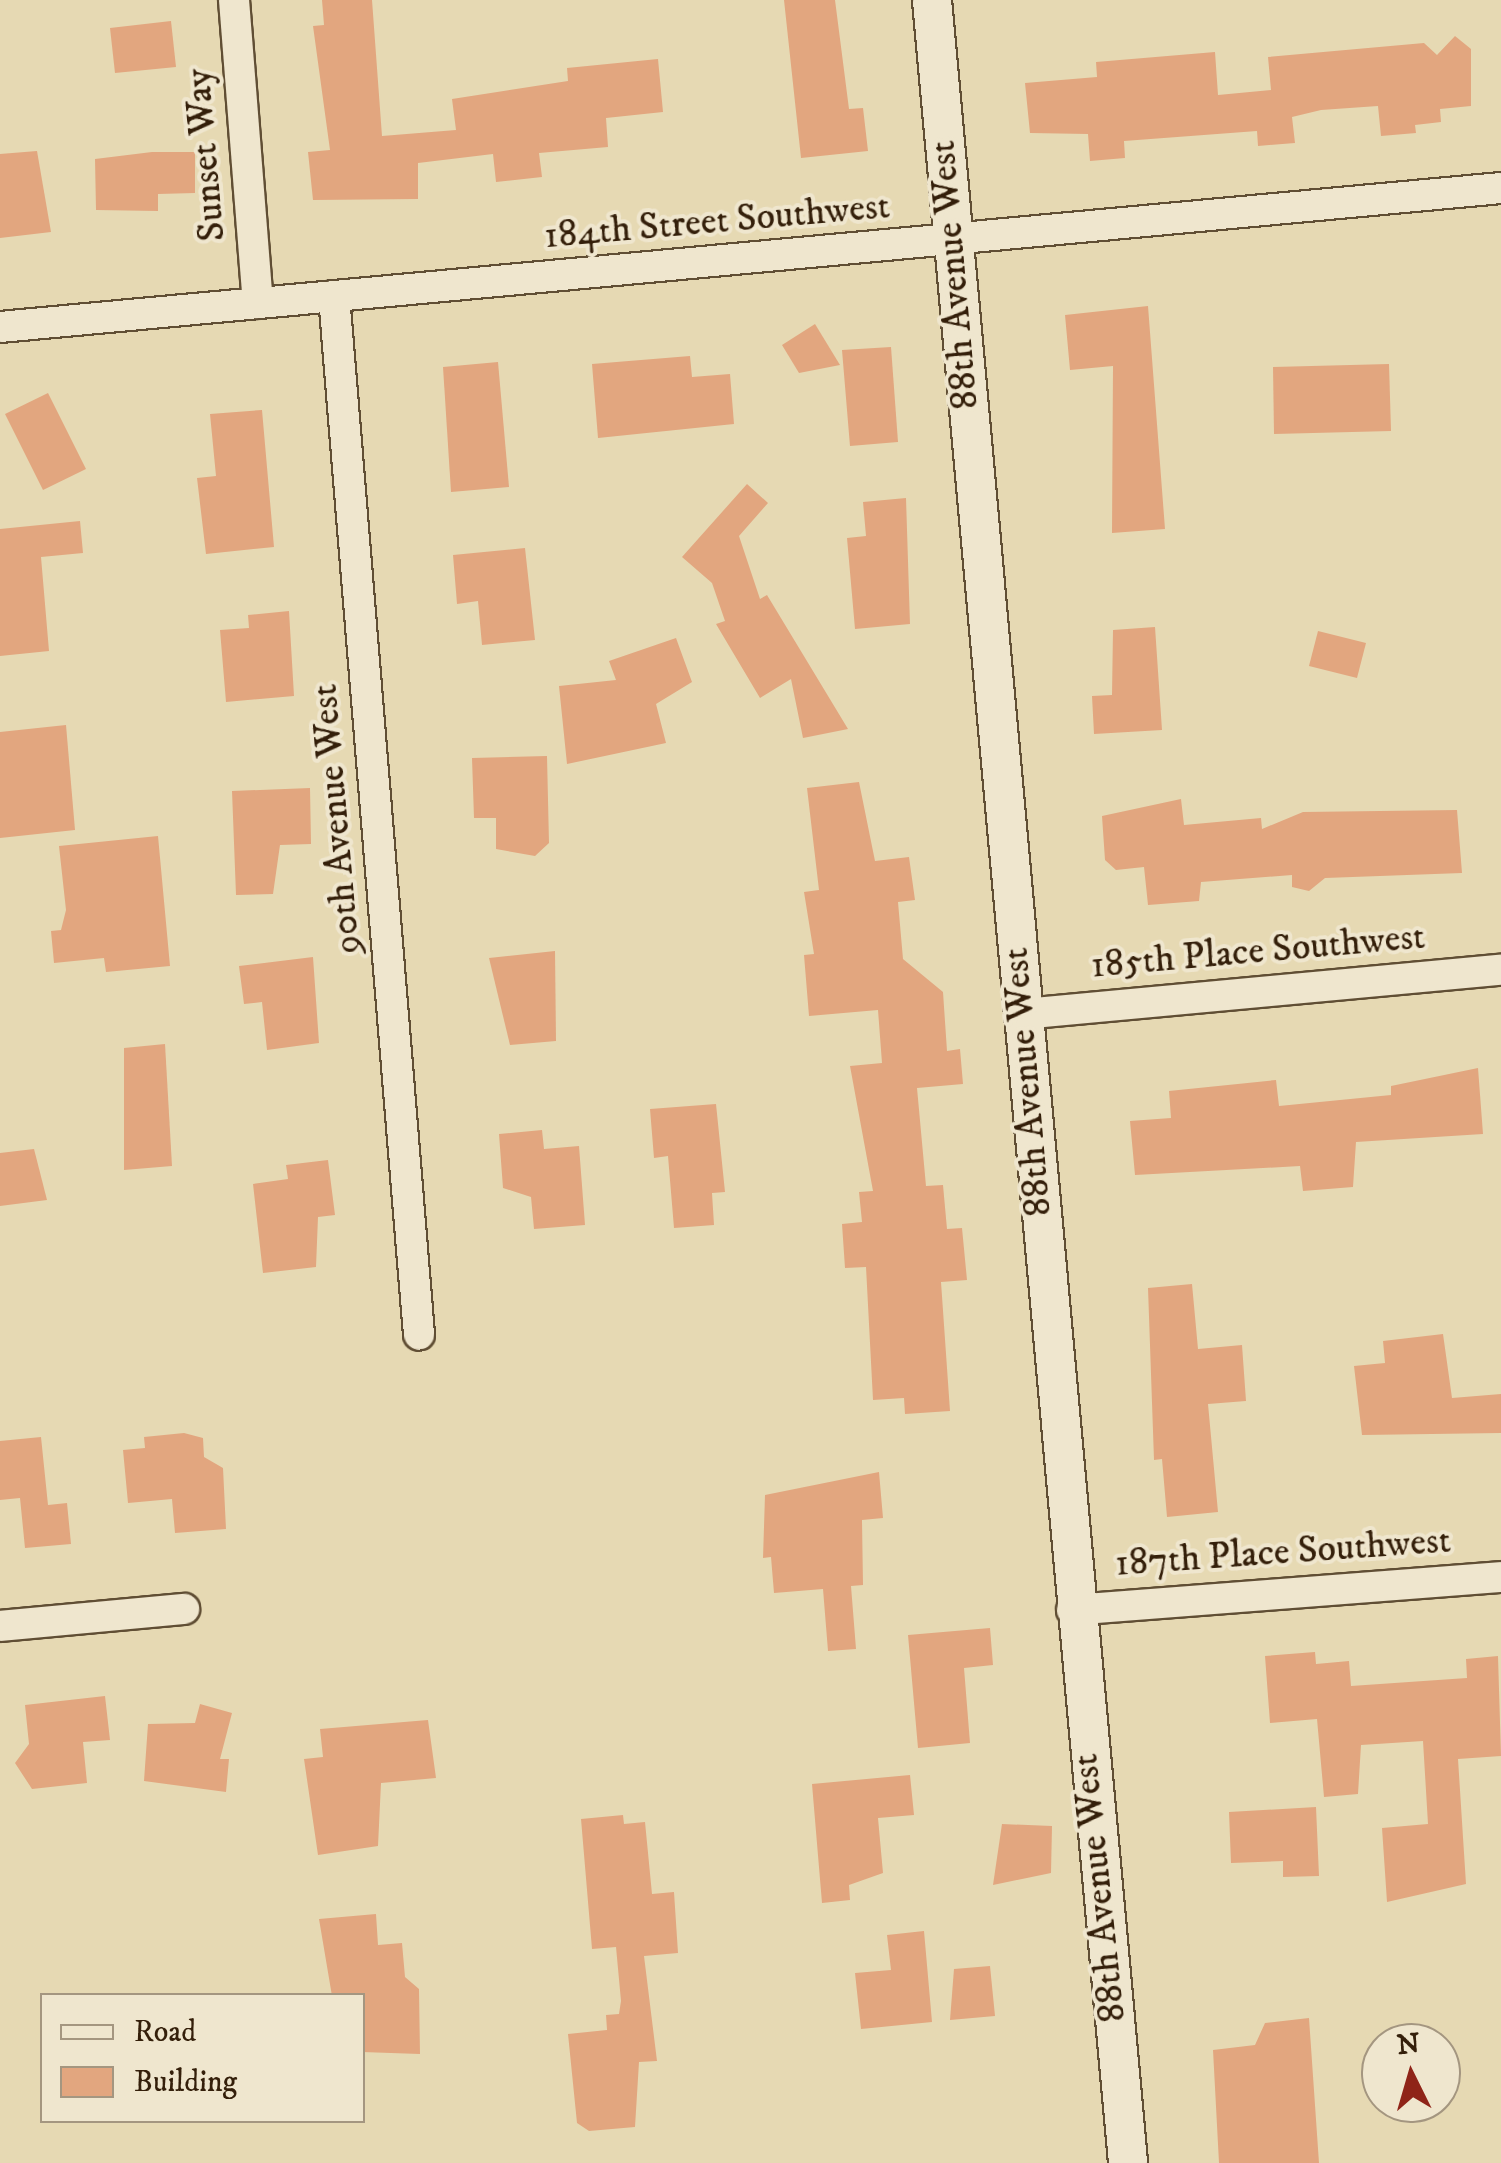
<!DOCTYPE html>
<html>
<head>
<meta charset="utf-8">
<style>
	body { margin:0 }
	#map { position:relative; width:1501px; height:2163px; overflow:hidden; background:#e6d9b3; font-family:"IM FELL DW Pica",serif }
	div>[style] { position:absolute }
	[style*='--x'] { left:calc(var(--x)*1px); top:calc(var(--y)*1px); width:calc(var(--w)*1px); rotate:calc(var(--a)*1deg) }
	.building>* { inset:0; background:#e2a67f }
	.roads { filter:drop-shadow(2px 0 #604e34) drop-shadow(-2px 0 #604e34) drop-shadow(0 2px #604e34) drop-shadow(0 -2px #604e34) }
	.minor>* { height:30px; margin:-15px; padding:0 15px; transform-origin:15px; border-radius:15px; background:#efe6ce }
	.tertiary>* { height:38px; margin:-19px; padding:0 19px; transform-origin:19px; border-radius:19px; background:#efe6ce }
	span { translate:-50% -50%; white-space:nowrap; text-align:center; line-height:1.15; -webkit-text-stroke:8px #efe6ce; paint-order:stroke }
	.street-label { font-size:38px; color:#341f0a }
	.legend { position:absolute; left:40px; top:1993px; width:325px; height:130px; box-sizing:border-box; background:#efe6ce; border:2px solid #a49680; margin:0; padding:12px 18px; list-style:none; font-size:30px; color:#341f0a }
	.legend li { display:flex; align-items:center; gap:20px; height:50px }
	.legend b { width:50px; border:2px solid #a49680 }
	.north { position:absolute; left:1361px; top:2023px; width:100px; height:100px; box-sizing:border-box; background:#efe6ce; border:2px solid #a49680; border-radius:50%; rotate:355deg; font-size:28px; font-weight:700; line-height:40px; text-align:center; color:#341f0a }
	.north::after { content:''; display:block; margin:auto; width:35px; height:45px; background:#8f2418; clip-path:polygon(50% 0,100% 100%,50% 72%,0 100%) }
</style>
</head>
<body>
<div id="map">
	<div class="building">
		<div style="clip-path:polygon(322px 0,372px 0,382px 136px,456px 130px,452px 99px,568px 81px,567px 68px,658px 59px,663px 112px,606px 118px,608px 147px,539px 153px,542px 177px,496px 182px,493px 154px,418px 163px,418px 199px,313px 200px,308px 152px,330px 150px,313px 26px,324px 25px)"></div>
		<div style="clip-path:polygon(784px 0,835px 0,849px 109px,863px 108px,868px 151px,801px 158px)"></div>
		<div style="clip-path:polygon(171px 21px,176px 67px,115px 73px,110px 28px)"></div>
		<div style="clip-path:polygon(1455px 36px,1471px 49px,1471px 106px,1440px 109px,1441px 122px,1415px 125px,1416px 133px,1381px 136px,1378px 106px,1321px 110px,1292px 117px,1295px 143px,1258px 146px,1257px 131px,1124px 141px,1125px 158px,1090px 161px,1088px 134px,1030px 133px,1025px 83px,1097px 77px,1096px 62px,1215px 52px,1218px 95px,1271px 90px,1268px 57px,1424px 43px,1437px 55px)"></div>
		<div style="clip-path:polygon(37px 151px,51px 232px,0 238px,0 154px)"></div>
		<div style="clip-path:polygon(152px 152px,195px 152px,195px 193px,158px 194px,158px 211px,96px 210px,95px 159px)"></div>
		<div style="clip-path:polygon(1148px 306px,1165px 529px,1112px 533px,1113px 366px,1070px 370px,1065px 315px)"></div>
		<div style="clip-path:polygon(815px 324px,840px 365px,799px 373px,782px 345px)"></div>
		<div style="clip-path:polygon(891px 347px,898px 442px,850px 446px,842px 350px)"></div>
		<div style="clip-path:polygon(690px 356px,692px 377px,730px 374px,734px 424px,598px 438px,592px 364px)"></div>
		<div style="clip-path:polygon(498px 362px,509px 487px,451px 492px,443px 367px)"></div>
		<div style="clip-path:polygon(1389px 364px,1391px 431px,1274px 434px,1273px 367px)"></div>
		<div style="clip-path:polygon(48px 393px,86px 469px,43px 490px,5px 414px)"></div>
		<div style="clip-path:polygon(262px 410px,274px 547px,206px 554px,197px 478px,216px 476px,210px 414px)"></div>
		<div style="clip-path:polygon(747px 484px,768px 503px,739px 536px,760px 599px,767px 595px,848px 729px,803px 738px,791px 679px,760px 698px,716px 624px,725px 621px,712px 583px,682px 557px)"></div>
		<div style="clip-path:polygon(906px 498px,910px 624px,855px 629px,847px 538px,866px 536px,863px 502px)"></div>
		<div style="clip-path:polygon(80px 521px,83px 553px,41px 557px,49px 651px,0 656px,0 529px)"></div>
		<div style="clip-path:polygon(525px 548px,535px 640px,482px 645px,478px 601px,457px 604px,453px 555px)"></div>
		<div style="clip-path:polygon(289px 611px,294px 696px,226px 702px,220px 630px,249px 628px,248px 615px)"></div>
		<div style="clip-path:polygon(1155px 627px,1162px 730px,1094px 734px,1092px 696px,1112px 695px,1113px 630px)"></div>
		<div style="clip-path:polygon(1318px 631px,1366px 643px,1357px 678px,1309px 666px)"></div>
		<div style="clip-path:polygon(676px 638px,692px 682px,656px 704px,666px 743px,567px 764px,559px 686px,616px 680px,609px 661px)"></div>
		<div style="clip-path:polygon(66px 725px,75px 830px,0 838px,0 732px)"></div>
		<div style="clip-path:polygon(547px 756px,549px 843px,535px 856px,496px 849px,496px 818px,474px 818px,472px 758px)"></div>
		<div style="clip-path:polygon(859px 782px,875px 861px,909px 857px,915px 900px,898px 902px,903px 959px,943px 992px,947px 1051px,960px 1049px,963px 1084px,917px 1088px,926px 1186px,943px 1185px,947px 1229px,962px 1228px,967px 1280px,941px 1282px,950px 1411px,905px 1414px,904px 1398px,873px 1400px,866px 1267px,845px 1268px,842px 1224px,862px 1222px,859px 1192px,873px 1191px,850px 1066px,882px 1063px,878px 1010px,809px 1016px,804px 955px,814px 954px,804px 892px,819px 890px,807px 788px)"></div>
		<div style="clip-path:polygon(310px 788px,311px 844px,280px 845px,273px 894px,236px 895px,232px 791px)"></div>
		<div style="clip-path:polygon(1181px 799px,1184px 825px,1261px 818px,1262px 829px,1303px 812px,1457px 810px,1462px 873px,1325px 878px,1309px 891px,1292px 887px,1292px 875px,1201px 882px,1199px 901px,1148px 905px,1144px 867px,1116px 870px,1105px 860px,1102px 816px)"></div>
		<div style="clip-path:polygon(158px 836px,170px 966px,106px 972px,104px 958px,54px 963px,51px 931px,61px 930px,66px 910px,59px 846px)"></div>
		<div style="clip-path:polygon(555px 951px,556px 1041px,510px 1045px,489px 958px)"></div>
		<div style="clip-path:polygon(313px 957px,319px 1043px,267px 1050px,262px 1002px,244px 1004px,239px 966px)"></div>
		<div style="clip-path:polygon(165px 1044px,172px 1166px,124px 1170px,124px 1048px)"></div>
		<div style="clip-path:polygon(1478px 1068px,1483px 1134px,1356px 1142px,1353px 1187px,1303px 1191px,1300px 1166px,1135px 1175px,1130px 1121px,1171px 1118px,1169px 1091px,1276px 1080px,1279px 1106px,1391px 1095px,1391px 1086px)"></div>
		<div style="clip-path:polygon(716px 1104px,725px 1192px,712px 1193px,714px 1225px,674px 1228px,668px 1156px,654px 1158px,650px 1109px)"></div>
		<div style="clip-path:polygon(542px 1130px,544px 1149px,579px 1146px,585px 1225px,534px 1229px,531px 1197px,503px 1188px,499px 1134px)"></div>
		<div style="clip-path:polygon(34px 1149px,47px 1200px,0 1206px,0 1153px)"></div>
		<div style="clip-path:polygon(328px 1160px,335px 1215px,318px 1217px,316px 1267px,263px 1273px,253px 1184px,288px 1179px,286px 1165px)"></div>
		<div style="clip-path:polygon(1192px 1284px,1198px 1349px,1242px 1345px,1246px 1401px,1208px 1404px,1218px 1512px,1167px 1517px,1162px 1459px,1154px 1460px,1148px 1288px)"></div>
		<div style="clip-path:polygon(1443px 1334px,1452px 1398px,1501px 1394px,1501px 1433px,1362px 1435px,1354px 1366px,1385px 1363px,1383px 1341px)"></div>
		<div style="clip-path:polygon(184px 1433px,203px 1438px,204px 1457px,223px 1468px,226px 1529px,175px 1533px,172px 1499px,128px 1503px,123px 1450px,145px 1448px,144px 1437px)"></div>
		<div style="clip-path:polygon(41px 1437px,48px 1505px,67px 1503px,71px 1544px,25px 1548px,20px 1498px,0 1500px,0 1441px)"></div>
		<div style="clip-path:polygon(879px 1472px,883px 1518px,862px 1520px,863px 1585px,851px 1586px,856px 1649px,828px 1651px,823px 1589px,774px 1593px,771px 1557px,763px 1558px,765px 1495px)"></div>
		<div style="clip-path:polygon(990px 1628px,993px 1665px,964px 1668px,970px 1743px,918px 1748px,908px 1635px)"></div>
		<div style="clip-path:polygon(1315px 1652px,1316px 1664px,1349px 1661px,1351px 1686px,1467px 1678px,1466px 1659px,1498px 1656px,1501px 1756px,1458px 1759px,1466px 1884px,1387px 1902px,1382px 1828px,1428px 1824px,1423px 1741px,1361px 1745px,1358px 1794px,1324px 1797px,1317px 1719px,1270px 1723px,1265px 1656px)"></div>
		<div style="clip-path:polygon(105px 1696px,110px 1740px,83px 1742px,87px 1783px,32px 1789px,15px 1763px,29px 1744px,25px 1705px)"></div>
		<div style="clip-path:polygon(200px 1704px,232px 1713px,220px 1759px,229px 1759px,226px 1792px,144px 1781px,148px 1724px,195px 1723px)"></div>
		<div style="clip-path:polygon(428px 1720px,436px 1778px,381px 1783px,378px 1846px,318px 1855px,304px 1759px,323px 1757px,320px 1729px)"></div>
		<div style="clip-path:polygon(910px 1775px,914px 1815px,878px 1818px,883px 1873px,849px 1885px,850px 1900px,822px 1903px,812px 1784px)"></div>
		<div style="clip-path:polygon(1316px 1807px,1319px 1876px,1283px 1877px,1283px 1861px,1231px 1863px,1229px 1812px)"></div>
		<div style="clip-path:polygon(623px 1815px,624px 1824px,645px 1822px,652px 1894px,674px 1892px,678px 1953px,644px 1956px,657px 2061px,639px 2062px,635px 2127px,589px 2131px,577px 2123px,568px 2034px,607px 2030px,606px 2015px,619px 2014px,621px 2001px,616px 1947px,592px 1949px,581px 1819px)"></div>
		<div style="clip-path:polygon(1002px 1824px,1052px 1826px,1051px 1873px,993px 1885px)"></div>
		<div style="clip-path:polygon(376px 1914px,378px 1945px,402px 1943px,405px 1977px,419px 1989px,420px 2054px,362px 2052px,362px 1996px,332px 1996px,319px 1919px)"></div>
		<div style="clip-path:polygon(924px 1931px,932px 2022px,861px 2029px,855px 1973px,891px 1970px,887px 1935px)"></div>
		<div style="clip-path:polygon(990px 1966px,995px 2016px,950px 2020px,954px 1969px)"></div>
		<div style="clip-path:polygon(1309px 2018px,1319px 2163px,1219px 2163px,1213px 2050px,1255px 2045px,1265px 2023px)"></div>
	</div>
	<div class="roads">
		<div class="minor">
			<div style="--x:234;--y:0;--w:304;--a:85.5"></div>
			<div style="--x:334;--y:296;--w:1042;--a:85.32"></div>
			<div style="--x:0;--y:327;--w:1507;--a:-5.29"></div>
			<div style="--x:1023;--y:1014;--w:480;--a:-5.3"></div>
			<div style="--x:1072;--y:1610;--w:430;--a:-4.4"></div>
			<div style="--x:0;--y:1626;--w:185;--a:-5.3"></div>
		</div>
		<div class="tertiary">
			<div style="--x:932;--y:0;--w:2172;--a:84.82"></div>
		</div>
	</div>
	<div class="street-label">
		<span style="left:206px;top:155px;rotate:-95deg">Sunset Way</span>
		<span style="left:717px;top:222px;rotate:-5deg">184th Street Southwest</span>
		<span style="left:955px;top:275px;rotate:-95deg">88th Avenue West</span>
		<span style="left:337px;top:819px;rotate:-95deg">90th Avenue West</span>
		<span style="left:1258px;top:952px;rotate:-5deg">185th Place Southwest</span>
		<span style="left:1028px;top:1082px;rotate:-95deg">88th Avenue West</span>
		<span style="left:1283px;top:1553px;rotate:-4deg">187th Place Southwest</span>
		<span style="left:1100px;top:1888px;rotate:-96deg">88th Avenue West</span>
	</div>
	<ul class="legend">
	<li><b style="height:12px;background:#efe6ce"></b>Road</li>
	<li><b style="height:28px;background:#e2a67f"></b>Building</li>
	</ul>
	<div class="north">N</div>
</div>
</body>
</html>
